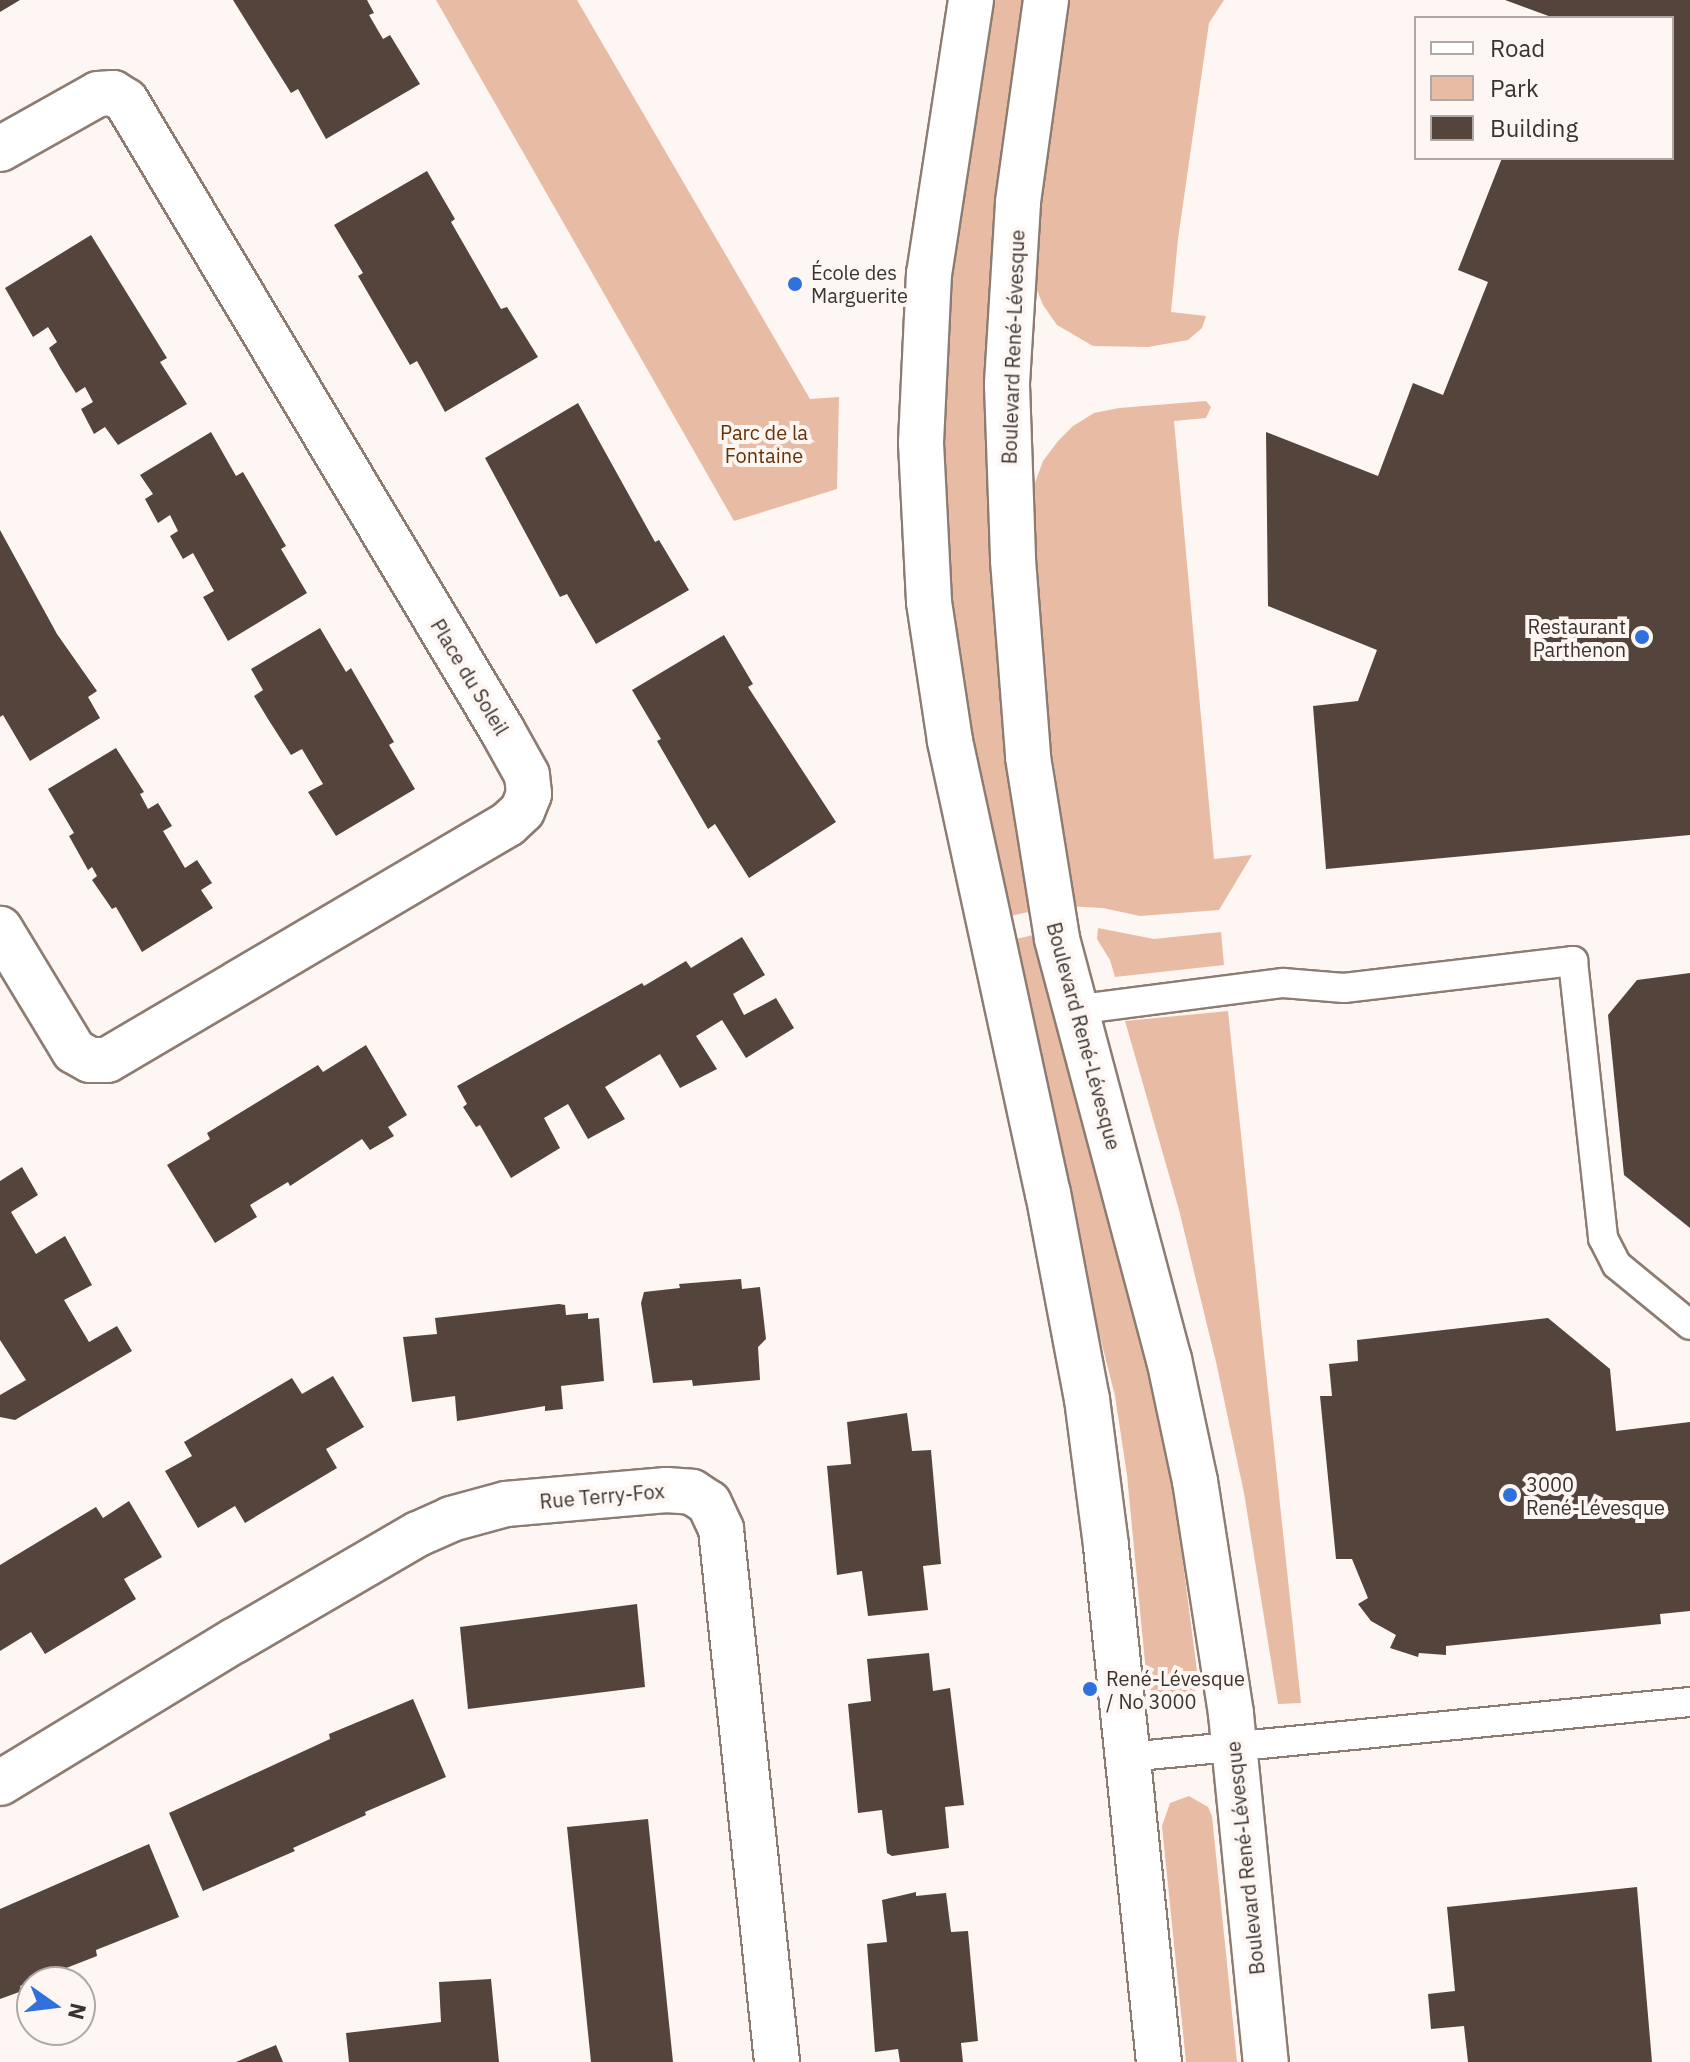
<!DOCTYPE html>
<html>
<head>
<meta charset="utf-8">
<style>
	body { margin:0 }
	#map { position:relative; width:1690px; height:2062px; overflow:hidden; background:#fef6f2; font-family:"IBM Plex Sans",sans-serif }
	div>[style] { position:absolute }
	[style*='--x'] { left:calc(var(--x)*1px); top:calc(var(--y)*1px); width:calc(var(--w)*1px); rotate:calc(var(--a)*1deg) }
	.green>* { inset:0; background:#e8bca4 }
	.building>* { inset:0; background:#54443c }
	.roads { filter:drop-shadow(2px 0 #8d7c72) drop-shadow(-2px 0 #8d7c72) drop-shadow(0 2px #8d7c72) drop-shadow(0 -2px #8d7c72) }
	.service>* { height:28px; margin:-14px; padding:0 14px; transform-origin:14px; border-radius:14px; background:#fff }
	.minor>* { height:44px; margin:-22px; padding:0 22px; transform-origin:22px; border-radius:22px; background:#fff }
	.tertiary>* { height:44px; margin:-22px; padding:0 22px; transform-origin:22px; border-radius:22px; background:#fff }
	.dots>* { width:22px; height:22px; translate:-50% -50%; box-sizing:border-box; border:4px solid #fef6f2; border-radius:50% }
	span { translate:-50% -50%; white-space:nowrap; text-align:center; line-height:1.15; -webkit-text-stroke:8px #fef6f2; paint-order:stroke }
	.poi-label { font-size:20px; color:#3a332f }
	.left { translate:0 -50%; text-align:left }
	.right { translate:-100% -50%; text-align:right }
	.street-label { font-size:20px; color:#3a332f }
	.park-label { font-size:20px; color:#693004 }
	.legend { position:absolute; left:1414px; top:16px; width:260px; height:144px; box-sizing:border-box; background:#fef6f2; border:2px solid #b0a8a4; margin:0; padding:10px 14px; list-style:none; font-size:24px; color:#3a332f }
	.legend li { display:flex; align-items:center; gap:16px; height:40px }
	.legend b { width:40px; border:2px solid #b0a8a4 }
	.north { position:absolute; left:16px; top:1966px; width:80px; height:80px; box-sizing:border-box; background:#fef6f2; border:2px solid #b0a8a4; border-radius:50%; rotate:104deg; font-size:22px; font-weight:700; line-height:32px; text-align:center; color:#3a332f }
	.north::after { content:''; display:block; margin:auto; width:28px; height:36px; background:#3070dd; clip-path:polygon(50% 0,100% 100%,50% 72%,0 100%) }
</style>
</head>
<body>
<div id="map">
	<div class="green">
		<div style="clip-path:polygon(436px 0,577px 0,810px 399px,839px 397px,837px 489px,734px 521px)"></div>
		<div style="clip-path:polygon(995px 0,1024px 0,998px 196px,988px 434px,989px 501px,995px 608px,1037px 910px,1001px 918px,952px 640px,942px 455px,948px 322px,957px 226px)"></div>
		<div style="clip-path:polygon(1064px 0,1224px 0,1209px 23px,1178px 239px,1171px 312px,1206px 316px,1202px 328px,1188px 340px,1148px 347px,1093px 346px,1057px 325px,1043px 305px,1035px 285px,1041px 172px)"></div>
		<div style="clip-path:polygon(1206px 401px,1211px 407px,1206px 418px,1174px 421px,1214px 859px,1252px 855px,1219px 910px,1140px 916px,1103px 908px,1065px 906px,1063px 889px,1068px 860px,1051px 745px,1037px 612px,1031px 500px,1035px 483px,1043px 461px,1058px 441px,1073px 426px,1094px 413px,1119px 408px)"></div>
		<div style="clip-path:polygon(1098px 928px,1154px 939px,1221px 932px,1224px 965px,1115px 977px,1110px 960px,1097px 939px)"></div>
		<div style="clip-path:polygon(1042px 933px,1117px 1215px,1168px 1446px,1198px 1679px,1194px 1696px,1187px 1704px,1175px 1708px,1157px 1702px,1147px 1683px,1127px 1475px,1115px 1396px,1044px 1115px,1007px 941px)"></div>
		<div style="clip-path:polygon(1228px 1011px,1301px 1703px,1278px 1704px,1244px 1493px,1216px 1362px,1179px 1210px,1125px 1021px)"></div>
		<div style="clip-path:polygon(1189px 1796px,1208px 1807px,1212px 1816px,1237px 2062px,1186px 2062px,1162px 1826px,1170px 1803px)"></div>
	</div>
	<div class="building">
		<div style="clip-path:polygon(0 0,20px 0,0 12px)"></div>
		<div style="clip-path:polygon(233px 0,367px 0,374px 13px,369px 15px,383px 39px,390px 35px,420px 84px,326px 139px,298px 89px,291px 93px)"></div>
		<div style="clip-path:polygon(1505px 0,1690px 0,1690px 835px,1326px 869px,1313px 706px,1358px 701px,1377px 650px,1268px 606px,1266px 432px,1378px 476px,1413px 383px,1443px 395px,1488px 282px,1458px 270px,1502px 158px,1672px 158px,1672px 18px,1554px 18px)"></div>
		<div style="clip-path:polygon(427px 171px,455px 219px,451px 222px,501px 309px,507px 307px,538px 357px,445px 412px,417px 361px,410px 365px,358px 276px,363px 273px,334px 225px)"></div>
		<div style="clip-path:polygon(91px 235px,167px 358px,160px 362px,187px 404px,118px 445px,105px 427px,94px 434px,81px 409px,93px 402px,85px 387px,76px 393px,61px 369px,49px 348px,57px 342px,48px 327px,33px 337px,5px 288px)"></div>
		<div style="clip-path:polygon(578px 403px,655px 542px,659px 540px,689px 590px,596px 644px,567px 594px,560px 597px,485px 458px)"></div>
		<div style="clip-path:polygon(211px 432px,236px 476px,243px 472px,286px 546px,281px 549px,307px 593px,228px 641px,203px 597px,214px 591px,193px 553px,183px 559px,170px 536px,178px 531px,170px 515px,158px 523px,145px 499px,153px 494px,140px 475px)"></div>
		<div style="clip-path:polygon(0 530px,57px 634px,97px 691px,88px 697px,100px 718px,30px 761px,3px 715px,0 717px)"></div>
		<div style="clip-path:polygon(320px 628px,346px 672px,351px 668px,394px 742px,389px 745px,415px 789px,336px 836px,308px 792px,323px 784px,302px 749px,291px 755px,268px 719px,254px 696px,263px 690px,251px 669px)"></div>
		<div style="clip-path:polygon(724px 635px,753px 684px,748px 687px,836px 822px,749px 878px,715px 824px,708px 829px,657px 741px,661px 739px,632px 690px)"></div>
		<div style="clip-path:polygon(116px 748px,144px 792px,140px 794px,148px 809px,158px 803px,172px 826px,163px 831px,185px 868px,197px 860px,212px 883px,201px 890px,213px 908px,142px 952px,116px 907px,112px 909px,92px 880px,97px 876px,92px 867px,88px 870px,69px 836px,74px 833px,48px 789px)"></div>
		<div style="clip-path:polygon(742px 937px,765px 975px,733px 994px,744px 1015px,776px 998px,794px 1028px,746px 1058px,722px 1020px,696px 1036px,717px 1069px,680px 1088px,660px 1054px,605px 1087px,625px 1119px,588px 1139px,568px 1104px,544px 1118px,560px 1148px,511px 1178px,480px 1125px,476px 1127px,463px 1107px,467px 1104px,457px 1086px,642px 983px,644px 986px,686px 961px,691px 968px)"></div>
		<div style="clip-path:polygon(1690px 973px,1690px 1228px,1624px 1175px,1608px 1015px,1637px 980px)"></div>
		<div style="clip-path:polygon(366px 1045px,407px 1115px,388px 1127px,394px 1136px,370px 1150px,362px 1139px,290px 1186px,288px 1182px,250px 1205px,257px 1217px,215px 1243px,167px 1165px,210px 1139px,207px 1133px,282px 1087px,318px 1065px,323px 1072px)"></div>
		<div style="clip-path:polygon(22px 1167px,38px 1195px,11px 1212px,36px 1254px,65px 1236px,92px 1285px,64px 1300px,89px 1342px,117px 1326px,132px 1351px,15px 1420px,0 1417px,0 1395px,26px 1380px,0 1340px,0 1181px)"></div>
		<div style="clip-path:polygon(741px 1279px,742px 1289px,760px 1287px,766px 1339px,758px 1347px,760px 1380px,693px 1386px,692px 1380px,653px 1383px,641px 1303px,644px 1292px,680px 1288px,679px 1284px)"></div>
		<div style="clip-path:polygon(559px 1304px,565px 1305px,566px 1315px,588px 1313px,588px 1319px,599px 1318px,604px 1381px,561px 1386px,563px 1409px,545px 1411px,545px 1406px,457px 1421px,455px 1396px,412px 1402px,403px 1337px,437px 1334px,435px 1318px)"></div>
		<div style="clip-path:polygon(1548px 1318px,1610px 1369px,1616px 1431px,1690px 1422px,1690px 1611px,1660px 1614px,1661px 1624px,1446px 1646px,1446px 1655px,1419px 1653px,1418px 1657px,1390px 1648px,1396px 1635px,1371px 1621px,1358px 1604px,1368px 1598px,1352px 1559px,1336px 1559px,1320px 1396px,1332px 1396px,1329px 1364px,1358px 1361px,1357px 1340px)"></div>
		<div style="clip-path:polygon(333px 1376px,364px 1427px,326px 1449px,337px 1468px,245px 1523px,235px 1506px,198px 1528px,165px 1471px,192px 1456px,184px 1442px,292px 1378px,302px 1394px)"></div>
		<div style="clip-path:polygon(907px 1413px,912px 1451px,931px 1450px,941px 1564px,923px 1566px,928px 1610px,868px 1616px,862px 1571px,837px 1575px,827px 1466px,851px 1464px,847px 1422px)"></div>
		<div style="clip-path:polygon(129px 1501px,162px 1557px,124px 1579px,136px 1599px,45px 1654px,31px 1632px,0 1651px,0 1565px,96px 1507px,103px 1518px)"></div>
		<div style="clip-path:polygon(637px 1604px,645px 1687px,468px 1709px,460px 1627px)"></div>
		<div style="clip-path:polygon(929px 1653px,933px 1691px,950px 1688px,964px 1805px,945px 1807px,949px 1848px,892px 1856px,887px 1853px,882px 1810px,858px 1813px,848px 1704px,871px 1701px,867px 1659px)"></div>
		<div style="clip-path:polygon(413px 1699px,446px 1777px,365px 1812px,366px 1815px,293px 1848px,295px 1851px,203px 1891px,169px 1813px,330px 1739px,329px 1734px)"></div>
		<div style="clip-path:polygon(648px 1819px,673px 2062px,591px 2062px,567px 1827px)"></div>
		<div style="clip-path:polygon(149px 1844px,179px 1917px,96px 1950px,97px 1956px,20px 1986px,22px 1991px,0 1999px,0 1909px)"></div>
		<div style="clip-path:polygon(1637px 1887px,1652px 2062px,1468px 2062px,1464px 2026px,1431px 2029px,1428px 1994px,1455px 1991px,1447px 1907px)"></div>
		<div style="clip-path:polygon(916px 1892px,916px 1896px,946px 1893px,951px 1932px,968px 1931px,978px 2041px,961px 2043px,963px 2062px,900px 2062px,898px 2049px,875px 2052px,867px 1944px,887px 1942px,882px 1900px)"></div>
		<div style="clip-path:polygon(491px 1979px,499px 2062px,349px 2062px,346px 2033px,441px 2022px,439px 1982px)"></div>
		<div style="clip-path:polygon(276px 2045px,283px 2062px,236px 2062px)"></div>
	</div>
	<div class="roads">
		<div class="service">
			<div style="--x:1074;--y:1010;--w:211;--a:-7.4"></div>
			<div style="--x:1283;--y:983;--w:61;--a:4.7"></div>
			<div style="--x:1344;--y:988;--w:231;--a:-6.7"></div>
			<div style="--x:1573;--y:961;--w:279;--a:83.8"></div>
			<div style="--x:1603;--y:1238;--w:30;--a:63"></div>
			<div style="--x:1617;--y:1265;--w:94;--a:39.4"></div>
			<div style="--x:1128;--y:1757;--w:565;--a:-5.59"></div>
		</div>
		<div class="minor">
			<div style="--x:0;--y:149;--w:112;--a:-29.3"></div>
			<div style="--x:98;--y:94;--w:15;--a:-4"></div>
			<div style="--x:113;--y:93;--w:15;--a:32"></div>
			<div style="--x:126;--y:101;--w:733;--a:59.13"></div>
			<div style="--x:502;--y:730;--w:51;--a:60.9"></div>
			<div style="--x:527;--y:775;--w:19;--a:84"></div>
			<div style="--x:529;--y:794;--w:18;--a:112"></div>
			<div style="--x:522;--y:811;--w:19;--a:137"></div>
			<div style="--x:508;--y:824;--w:465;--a:149.5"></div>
			<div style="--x:107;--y:1060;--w:17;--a:180"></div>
			<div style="--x:90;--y:1060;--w:18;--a:-151"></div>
			<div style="--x:74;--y:1051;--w:143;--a:-121.2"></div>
			<div style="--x:0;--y:1783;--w:274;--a:-31.3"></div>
			<div style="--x:234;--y:1641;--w:213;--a:-30.2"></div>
			<div style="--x:418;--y:1534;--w:36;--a:-24"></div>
			<div style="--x:451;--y:1519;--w:57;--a:-15.3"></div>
			<div style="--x:506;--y:1504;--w:161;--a:-5"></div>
			<div style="--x:666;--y:1490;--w:26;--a:4"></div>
			<div style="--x:692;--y:1492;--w:20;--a:33"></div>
			<div style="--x:709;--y:1503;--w:29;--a:65"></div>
			<div style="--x:721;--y:1529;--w:536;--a:84"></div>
		</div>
		<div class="tertiary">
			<div style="--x:971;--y:0;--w:276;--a:98.7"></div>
			<div style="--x:929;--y:273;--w:170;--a:92.7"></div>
			<div style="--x:921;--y:443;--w:159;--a:87.1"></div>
			<div style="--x:929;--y:602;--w:141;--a:81.4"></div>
			<div style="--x:950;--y:741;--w:463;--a:77.8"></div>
			<div style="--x:1048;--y:1193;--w:210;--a:79.3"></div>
			<div style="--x:1087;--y:1399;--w:148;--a:82.6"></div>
			<div style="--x:1106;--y:1546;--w:519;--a:84.14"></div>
			<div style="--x:1046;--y:0;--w:205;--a:97.9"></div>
			<div style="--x:1018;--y:203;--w:182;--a:93.5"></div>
			<div style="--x:1007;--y:385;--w:175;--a:88"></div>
			<div style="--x:1013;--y:560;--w:198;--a:85.6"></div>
			<div style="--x:1028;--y:757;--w:184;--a:80.9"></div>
			<div style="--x:1057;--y:939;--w:435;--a:75.1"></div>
			<div style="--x:1169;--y:1359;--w:125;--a:78"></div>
			<div style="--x:1195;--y:1481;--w:236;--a:81.2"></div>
			<div style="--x:1231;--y:1714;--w:350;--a:84.3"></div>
		</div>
	</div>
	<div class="dots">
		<div style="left:795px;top:284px;background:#3070dd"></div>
		<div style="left:1642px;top:637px;background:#3070dd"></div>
		<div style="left:1510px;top:1495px;background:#3070dd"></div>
		<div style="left:1090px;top:1689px;background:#3070dd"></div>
	</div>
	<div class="poi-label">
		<span class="left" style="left:811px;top:284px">École des<br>Marguerite</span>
		<span class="right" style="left:1626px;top:638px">Restaurant<br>Parthenon</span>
		<span class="left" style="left:1526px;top:1496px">3000<br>René-Lévesque</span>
		<span class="left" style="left:1106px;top:1690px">René-Lévesque<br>/ No 3000</span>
	</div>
	<div class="street-label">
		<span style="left:1013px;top:347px;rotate:-88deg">Boulevard René-Lévesque</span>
		<span style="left:470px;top:677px;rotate:59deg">Place du Soleil</span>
		<span style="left:1084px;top:1036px;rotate:75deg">Boulevard René-Lévesque</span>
		<span style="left:602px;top:1496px;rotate:-5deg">Rue Terry-Fox</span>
		<span style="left:1245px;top:1858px;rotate:-96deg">Boulevard René-Lévesque</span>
	</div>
	<div class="park-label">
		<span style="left:764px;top:444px">Parc de la<br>Fontaine</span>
	</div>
	<ul class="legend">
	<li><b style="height:10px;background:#fff"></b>Road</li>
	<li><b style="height:22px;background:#e8bca4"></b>Park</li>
	<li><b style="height:22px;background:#54443c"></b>Building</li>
	</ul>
	<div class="north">N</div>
</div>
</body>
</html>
